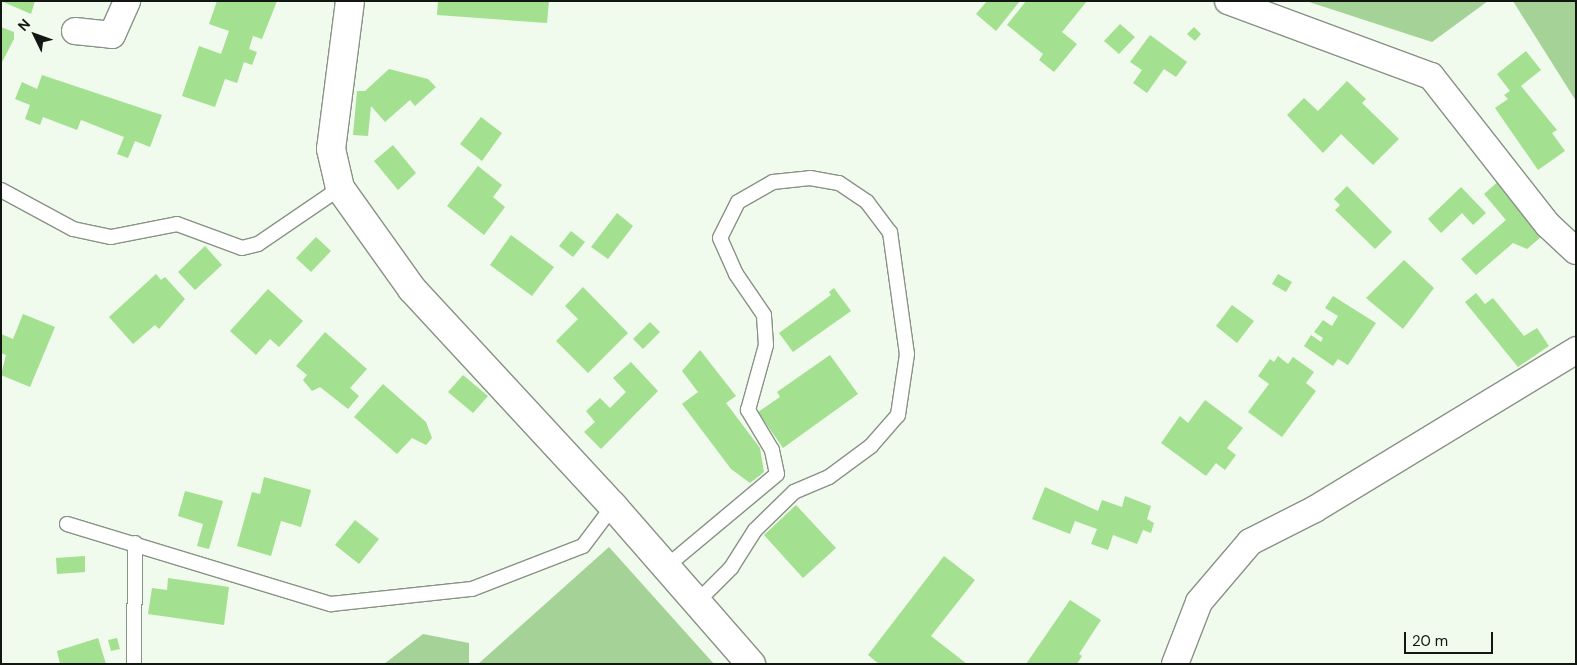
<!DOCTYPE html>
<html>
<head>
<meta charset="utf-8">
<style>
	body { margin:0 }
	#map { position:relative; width:1577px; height:665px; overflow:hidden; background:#f0faed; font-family:"DM Sans",sans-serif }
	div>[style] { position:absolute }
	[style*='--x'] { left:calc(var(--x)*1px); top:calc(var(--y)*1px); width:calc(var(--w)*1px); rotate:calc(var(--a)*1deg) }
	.green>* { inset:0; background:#a5d397 }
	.building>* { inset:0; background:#a3e090 }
	.roads { filter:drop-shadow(1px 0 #899286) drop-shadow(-1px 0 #899286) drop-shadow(0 1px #899286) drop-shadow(0 -1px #899286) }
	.lane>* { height:14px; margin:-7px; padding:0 7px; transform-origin:7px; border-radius:7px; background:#fff }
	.street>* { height:26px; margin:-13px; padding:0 13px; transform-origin:13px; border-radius:13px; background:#fff }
	.secondary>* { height:28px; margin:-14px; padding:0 14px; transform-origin:14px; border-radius:14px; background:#fff }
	span { translate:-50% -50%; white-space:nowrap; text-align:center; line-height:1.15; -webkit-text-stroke:4.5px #f0faed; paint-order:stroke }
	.frame { position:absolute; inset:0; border:2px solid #131712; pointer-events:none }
	.north { position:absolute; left:10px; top:10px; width:50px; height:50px; -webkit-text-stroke:4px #f0faed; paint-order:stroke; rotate:312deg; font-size:14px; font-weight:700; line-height:20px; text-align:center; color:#131712 }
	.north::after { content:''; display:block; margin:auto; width:18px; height:22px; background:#131712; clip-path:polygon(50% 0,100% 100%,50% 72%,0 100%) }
	.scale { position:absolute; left:1404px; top:632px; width:89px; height:22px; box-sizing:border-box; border:2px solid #131712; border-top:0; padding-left:6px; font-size:15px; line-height:18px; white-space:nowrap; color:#131712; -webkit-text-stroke:4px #f0faed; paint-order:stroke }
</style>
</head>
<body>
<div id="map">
	<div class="green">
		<div style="clip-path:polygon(1306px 1px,1488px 1px,1432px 42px)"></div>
		<div style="clip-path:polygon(1513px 1px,1576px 1px,1576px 101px)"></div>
		<div style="clip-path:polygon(609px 547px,714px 664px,478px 664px)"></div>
		<div style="clip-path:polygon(423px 634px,469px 643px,469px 664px,384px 664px)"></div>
	</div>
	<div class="building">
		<div style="clip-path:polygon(1px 1px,35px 1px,31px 14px)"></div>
		<div style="clip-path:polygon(217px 1px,277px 1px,262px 39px,253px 36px,249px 49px,257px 52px,252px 65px,244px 62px,237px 83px,225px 79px,215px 107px,182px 96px,199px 46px,221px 54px,229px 31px,209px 24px)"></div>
		<div style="clip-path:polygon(438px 1px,549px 1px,547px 23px,437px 15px)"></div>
		<div style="clip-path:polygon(987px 1px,1020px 1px,996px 31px,976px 14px)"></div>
		<div style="clip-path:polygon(1026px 1px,1087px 1px,1062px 32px,1077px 44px,1054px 72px,1039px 60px,1043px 54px,1007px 25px)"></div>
		<div style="clip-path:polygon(1120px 24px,1135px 37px,1119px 54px,1104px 41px)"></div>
		<div style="clip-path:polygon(1px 27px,14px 32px,14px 39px,1px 64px)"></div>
		<div style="clip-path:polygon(1194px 27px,1201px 34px,1195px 41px,1187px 34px)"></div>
		<div style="clip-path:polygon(1150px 35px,1187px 62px,1176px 77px,1164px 69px,1147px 93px,1133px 83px,1142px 70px,1130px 62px)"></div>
		<div style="clip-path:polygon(1526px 51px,1541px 70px,1521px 86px,1557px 130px,1552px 133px,1565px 151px,1538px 170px,1495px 108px,1508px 99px,1504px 95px,1510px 91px,1497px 74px)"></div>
		<div style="clip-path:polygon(389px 69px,428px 79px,436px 87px,415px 106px,410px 100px,385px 122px,371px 106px,368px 136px,353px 135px,357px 91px,365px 91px)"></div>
		<div style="clip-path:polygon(42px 75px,162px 115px,150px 147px,135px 141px,128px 158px,117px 154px,124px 137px,81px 120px,77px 130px,43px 117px,40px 125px,25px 119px,30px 105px,15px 99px,22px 82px,37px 89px)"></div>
		<div style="clip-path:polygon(1347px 81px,1366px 99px,1362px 103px,1399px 139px,1373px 165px,1341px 134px,1323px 153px,1287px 115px,1304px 98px,1318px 111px)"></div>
		<div style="clip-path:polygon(481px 117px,502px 133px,482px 161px,460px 144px)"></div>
		<div style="clip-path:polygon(393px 145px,416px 173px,398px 190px,374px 161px)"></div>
		<div style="clip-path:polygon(478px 166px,502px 185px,493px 197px,505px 207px,484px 235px,447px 206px)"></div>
		<div style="clip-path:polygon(1501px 179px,1542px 236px,1527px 249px,1513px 243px,1476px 275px,1461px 259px,1506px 220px,1484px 194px)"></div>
		<div style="clip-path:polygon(1347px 186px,1392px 232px,1375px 249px,1335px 210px,1340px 205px,1334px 199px)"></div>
		<div style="clip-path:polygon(1461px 187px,1486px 213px,1473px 225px,1462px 213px,1441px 233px,1428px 219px)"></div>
		<div style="clip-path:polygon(617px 213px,633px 226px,608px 259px,591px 247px)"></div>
		<div style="clip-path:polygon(571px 231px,585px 242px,573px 257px,559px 246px)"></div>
		<div style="clip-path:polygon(511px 235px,554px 267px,532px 296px,490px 265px)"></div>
		<div style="clip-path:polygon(316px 237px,331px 251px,311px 272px,296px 258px)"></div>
		<div style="clip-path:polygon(205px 246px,222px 265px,195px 290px,178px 272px)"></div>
		<div style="clip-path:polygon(1404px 260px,1434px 288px,1403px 329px,1366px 298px)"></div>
		<div style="clip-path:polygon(156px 274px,161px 280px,165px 277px,185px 299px,159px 329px,155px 325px,133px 344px,109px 317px)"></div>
		<div style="clip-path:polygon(1278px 274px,1292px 282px,1286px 292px,1272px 284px)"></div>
		<div style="clip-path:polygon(583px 287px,628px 333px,588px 373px,556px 341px,578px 319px,565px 306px)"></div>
		<div style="clip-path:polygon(834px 288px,851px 311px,793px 352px,779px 333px,831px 295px,829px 292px)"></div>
		<div style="clip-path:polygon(268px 289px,303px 321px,279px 347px,270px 339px,256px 355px,230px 331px)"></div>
		<div style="clip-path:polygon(1476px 293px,1485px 304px,1493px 298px,1524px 336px,1537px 328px,1549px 346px,1518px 367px,1465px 302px)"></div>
		<div style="clip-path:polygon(1333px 296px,1376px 323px,1348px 365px,1338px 359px,1333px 366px,1304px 346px,1311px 335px,1321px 342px,1323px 338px,1314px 332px,1323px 320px,1332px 326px,1338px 316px,1325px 308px)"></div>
		<div style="clip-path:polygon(1232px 305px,1254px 321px,1237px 343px,1216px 326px)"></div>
		<div style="clip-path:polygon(23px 314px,55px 327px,30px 387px,1px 375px,6px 355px,1px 353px,1px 334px,13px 339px)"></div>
		<div style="clip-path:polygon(650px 322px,660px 332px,643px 349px,633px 339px)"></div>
		<div style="clip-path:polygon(325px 332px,367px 369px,350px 388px,359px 396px,348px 409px,320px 387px,312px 391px,303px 380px,307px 375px,296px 366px)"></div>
		<div style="clip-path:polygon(700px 350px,736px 396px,726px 403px,760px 448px,764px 472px,750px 483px,731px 469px,682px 404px,698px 392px,682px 371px)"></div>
		<div style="clip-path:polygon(830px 355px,858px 394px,783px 448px,758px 412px,780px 397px,777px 392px)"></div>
		<div style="clip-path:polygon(1278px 356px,1288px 364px,1293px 357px,1314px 372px,1306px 383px,1316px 391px,1282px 437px,1248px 412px,1269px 384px,1258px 376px,1270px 359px,1274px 362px)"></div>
		<div style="clip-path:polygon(631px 362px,658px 391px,601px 449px,584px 432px,595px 422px,586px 411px,600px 398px,610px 408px,626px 392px,613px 378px)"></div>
		<div style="clip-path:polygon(463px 375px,488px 396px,473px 413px,448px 392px)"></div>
		<div style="clip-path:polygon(383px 384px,426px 422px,432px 438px,426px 445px,412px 438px,397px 454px,354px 417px)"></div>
		<div style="clip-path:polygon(1205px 400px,1243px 428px,1227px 448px,1236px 455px,1225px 470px,1216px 463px,1206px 476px,1161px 443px,1180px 416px,1188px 423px)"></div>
		<div style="clip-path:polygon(264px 477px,311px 490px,301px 527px,281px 521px,271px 556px,237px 546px,252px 492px,260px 494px)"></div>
		<div style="clip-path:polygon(1045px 487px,1098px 511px,1102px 500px,1122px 507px,1125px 496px,1151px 506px,1147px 519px,1154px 523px,1151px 533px,1143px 530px,1137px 544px,1113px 535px,1108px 550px,1091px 544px,1097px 529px,1075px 521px,1070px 534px,1032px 519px)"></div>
		<div style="clip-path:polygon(185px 491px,223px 501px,209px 549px,197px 546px,203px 524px,178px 516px)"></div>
		<div style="clip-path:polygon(796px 505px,836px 548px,803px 578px,764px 535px)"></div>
		<div style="clip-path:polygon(355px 520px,379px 539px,359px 564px,335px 545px)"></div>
		<div style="clip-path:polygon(85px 556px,85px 572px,57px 574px,56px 558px)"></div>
		<div style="clip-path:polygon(944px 556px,975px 580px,931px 636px,967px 664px,879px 664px,868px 655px)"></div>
		<div style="clip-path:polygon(168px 578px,229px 587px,224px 625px,148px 614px,152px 588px,167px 590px)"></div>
		<div style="clip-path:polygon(1070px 600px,1101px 620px,1079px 654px,1082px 656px,1077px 664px,1026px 664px)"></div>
		<div style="clip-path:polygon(98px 638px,106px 664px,60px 664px,57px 651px)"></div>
		<div style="clip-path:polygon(117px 638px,120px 649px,111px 651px,108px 640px)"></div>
	</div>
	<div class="roads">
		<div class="lane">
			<div style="--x:1;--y:190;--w:82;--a:28.4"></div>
			<div style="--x:73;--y:229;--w:39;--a:12"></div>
			<div style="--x:111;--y:237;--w:67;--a:-11.1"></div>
			<div style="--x:177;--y:224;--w:69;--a:20.3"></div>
			<div style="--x:242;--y:248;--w:16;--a:-14"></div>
			<div style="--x:258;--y:244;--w:99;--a:-34.3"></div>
			<div style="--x:67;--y:524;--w:276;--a:16.9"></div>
			<div style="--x:331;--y:604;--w:142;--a:-6.1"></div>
			<div style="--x:472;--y:589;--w:119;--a:-21.2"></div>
			<div style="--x:583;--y:546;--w:50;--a:-53.1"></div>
			<div style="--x:667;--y:566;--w:143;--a:-39.9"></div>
			<div style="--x:777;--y:474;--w:25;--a:-102"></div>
			<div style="--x:772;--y:450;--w:47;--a:-121"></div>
			<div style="--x:748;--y:410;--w:67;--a:-74.5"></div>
			<div style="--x:766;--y:345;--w:30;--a:-94"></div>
			<div style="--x:764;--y:315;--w:50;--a:-124.3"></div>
			<div style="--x:736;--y:274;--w:39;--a:-114"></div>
			<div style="--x:720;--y:238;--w:40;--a:-63.4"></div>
			<div style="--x:738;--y:202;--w:40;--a:-29.7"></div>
			<div style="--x:773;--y:182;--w:37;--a:-6"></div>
			<div style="--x:810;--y:178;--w:29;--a:10"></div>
			<div style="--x:839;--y:183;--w:34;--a:34"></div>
			<div style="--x:867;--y:202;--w:38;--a:53"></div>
			<div style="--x:890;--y:232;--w:123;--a:82.1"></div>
			<div style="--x:907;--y:354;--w:62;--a:98.4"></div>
			<div style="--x:898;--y:415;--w:41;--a:131.1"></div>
			<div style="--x:871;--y:446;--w:52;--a:143.6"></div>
			<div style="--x:829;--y:477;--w:38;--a:157"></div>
			<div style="--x:794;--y:492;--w:54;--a:135.7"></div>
			<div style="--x:755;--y:530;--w:45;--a:122.3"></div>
			<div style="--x:731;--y:568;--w:48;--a:135"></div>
			<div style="--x:134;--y:664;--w:121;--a:-89.5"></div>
		</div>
		<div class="street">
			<div style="--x:1228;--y:1;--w:216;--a:20.3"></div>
			<div style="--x:1431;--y:76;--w:189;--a:51.9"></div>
			<div style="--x:1548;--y:225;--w:38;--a:43"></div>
			<div style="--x:75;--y:31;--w:37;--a:6"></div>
			<div style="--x:112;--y:35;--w:37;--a:-66"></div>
			<div style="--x:1175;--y:664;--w:66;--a:-68.8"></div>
			<div style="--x:1199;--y:602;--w:79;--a:-49.6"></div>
			<div style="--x:1250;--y:542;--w:73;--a:-26.9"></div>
			<div style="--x:1315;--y:509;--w:306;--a:-31.3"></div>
		</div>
		<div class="secondary">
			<div style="--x:350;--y:1;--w:149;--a:97.3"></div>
			<div style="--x:331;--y:149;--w:40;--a:77"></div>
			<div style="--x:340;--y:188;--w:124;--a:54.5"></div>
			<div style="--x:412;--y:289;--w:296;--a:47.2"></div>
			<div style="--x:613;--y:506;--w:210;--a:48.9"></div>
		</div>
	</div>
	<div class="frame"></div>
	<div class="north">N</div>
	<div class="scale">20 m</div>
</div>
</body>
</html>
